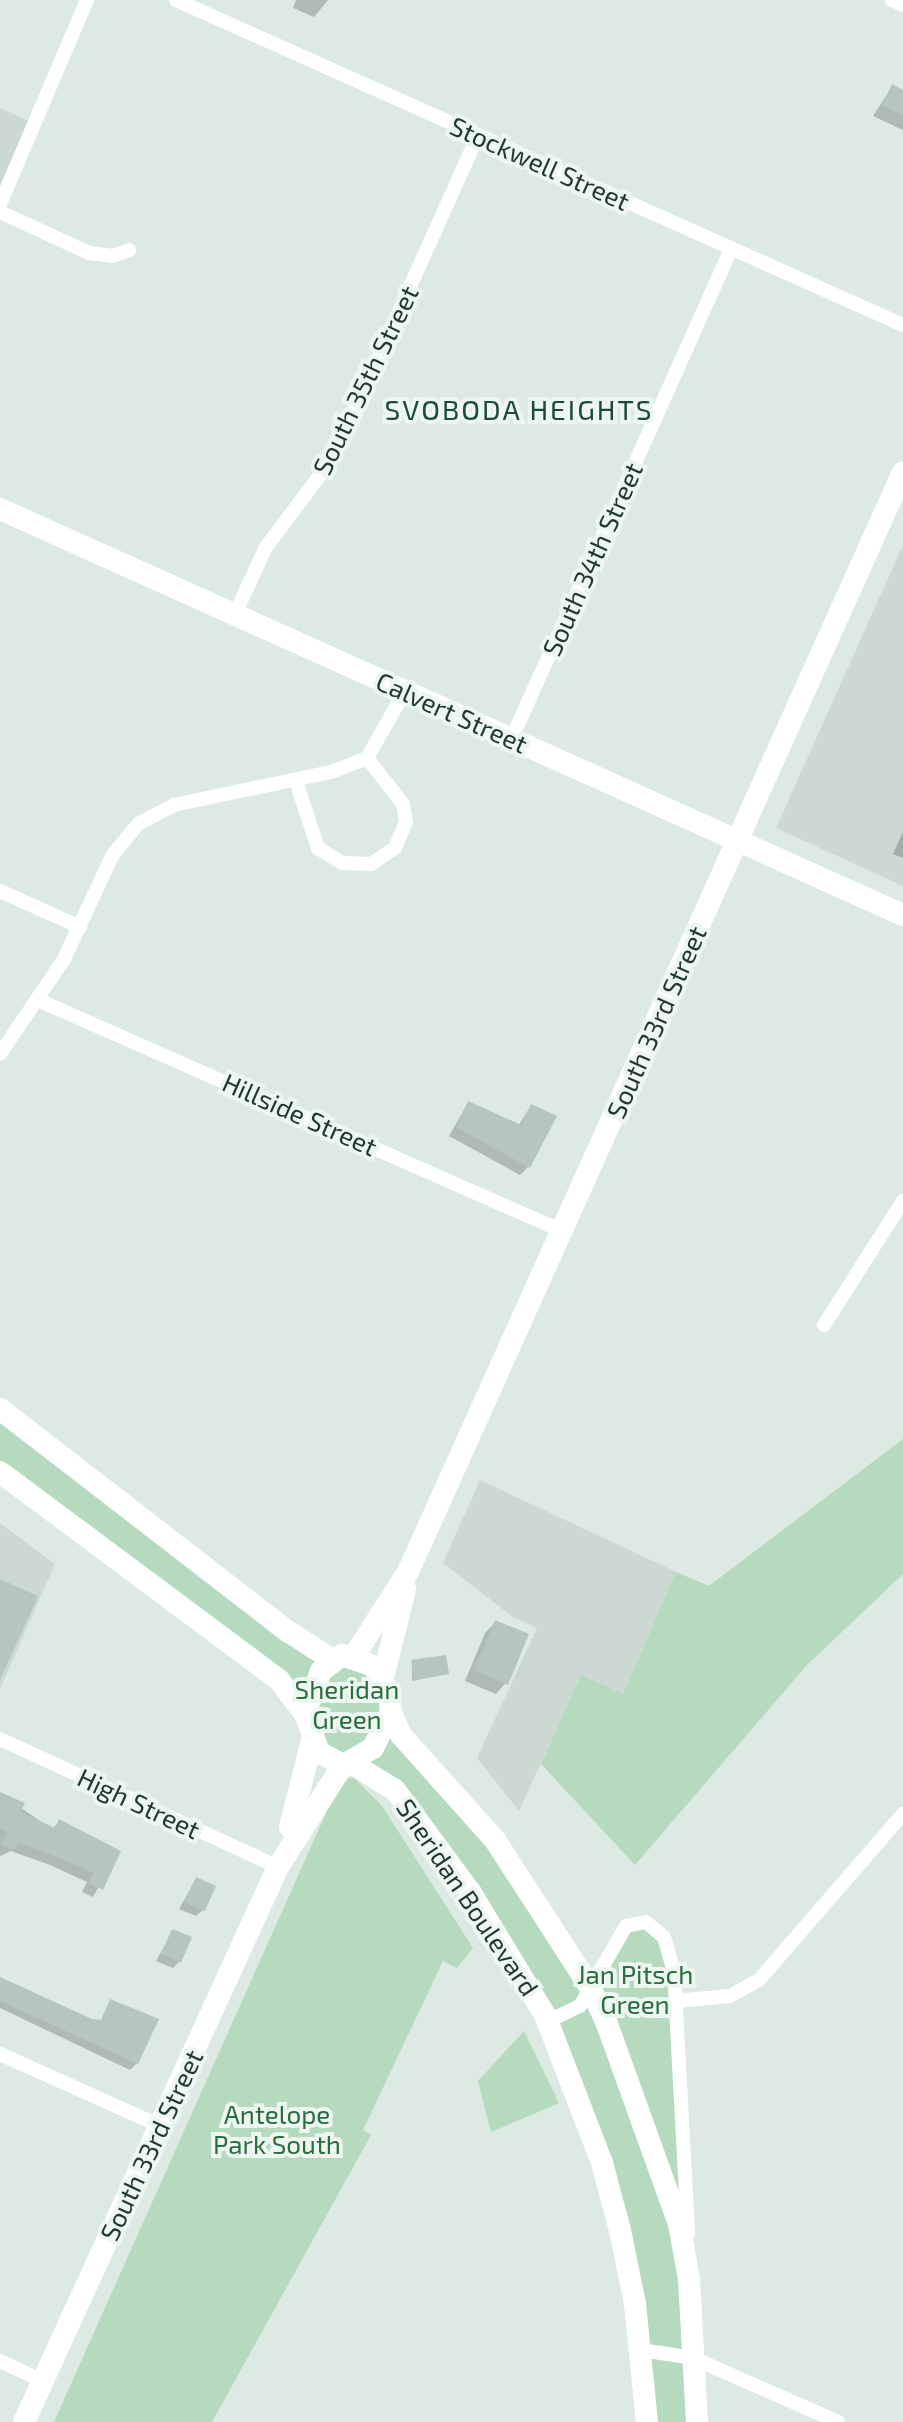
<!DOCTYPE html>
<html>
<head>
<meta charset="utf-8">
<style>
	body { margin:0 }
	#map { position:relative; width:903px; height:2422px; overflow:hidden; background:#dde9e3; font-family:"Exo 2",sans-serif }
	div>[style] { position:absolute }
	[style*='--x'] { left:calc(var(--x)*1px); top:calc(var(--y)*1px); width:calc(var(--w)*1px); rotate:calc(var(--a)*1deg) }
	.built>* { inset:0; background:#cbd9d2 }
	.green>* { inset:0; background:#b5dabd }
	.shadow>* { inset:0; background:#0003 }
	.building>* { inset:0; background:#b5c6be }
	.street>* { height:14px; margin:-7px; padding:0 7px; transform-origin:7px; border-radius:7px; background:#fff }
	.secondary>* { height:22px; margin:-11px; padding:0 11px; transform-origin:11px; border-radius:11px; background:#fff }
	span { translate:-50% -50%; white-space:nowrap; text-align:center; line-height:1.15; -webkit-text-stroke:8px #edf6f1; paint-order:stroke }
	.street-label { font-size:26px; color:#1f382f }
	.park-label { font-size:26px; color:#2a6e40 }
	.neighbourhood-label { font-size:28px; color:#1c493b; letter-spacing:2px }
</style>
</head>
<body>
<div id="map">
	<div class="built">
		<div style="clip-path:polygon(0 108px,35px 124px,0 204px)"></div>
		<div style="clip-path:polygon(903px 545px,903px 886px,776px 828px)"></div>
		<div style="clip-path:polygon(480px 1480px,676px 1572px,623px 1694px,581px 1676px,519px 1811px,477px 1758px,537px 1628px,513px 1617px,443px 1563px)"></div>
		<div style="clip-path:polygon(0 1523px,55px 1564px,0 1689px)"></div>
	</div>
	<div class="green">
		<div style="clip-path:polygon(0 1409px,289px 1632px,354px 1656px,391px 1712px,495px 1840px,589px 1987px,636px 1921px,670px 1952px,697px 2422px,647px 2422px,635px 2305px,551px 2030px,395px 1790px,343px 1765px,305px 1714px,0 1472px)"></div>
		<div style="clip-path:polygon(903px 1439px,903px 1574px,806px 1666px,635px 1865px,541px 1764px,581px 1675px,623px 1694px,676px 1572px,709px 1586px)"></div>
		<div style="clip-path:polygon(354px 1778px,382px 1806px,473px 1948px,457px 1968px,443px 1961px,363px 2130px,371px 2135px,212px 2422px,54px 2422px,335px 1793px,344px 1779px)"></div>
		<div style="clip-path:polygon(524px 2031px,559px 2103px,491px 2132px,478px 2081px)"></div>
	</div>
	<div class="shadow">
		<div style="clip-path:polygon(296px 0,328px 0,314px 17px,293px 8px)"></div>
		<div style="clip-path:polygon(892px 87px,903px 92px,903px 130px,873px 116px)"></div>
		<div style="clip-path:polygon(903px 832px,903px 858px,893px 854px)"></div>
		<div style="clip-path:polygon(468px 1103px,518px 1126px,531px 1106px,528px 1167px,520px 1175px,449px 1136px)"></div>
		<div style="clip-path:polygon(496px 1622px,506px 1683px,496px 1694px,465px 1681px,485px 1633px)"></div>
		<div style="clip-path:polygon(412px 1662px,447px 1674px,412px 1681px)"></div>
		<div style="clip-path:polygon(0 1794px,52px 1829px,60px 1821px,118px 1852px,93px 1897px,82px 1892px,87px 1882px,50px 1865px,11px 1851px,0 1856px)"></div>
		<div style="clip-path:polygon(196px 1879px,203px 1910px,196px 1916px,179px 1909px)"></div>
		<div style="clip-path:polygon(173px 1931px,179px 1962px,173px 1968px,156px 1961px)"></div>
		<div style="clip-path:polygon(0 1979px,99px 2030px,110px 2001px,137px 2063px,130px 2070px,0 2008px)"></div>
	</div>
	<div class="building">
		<div style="clip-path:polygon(892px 84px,903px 90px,903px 115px,882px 106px)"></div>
		<div style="clip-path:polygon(468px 1101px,521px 1125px,531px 1104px,557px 1116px,530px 1168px,456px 1127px)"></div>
		<div style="clip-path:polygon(0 1579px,38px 1596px,0 1680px)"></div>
		<div style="clip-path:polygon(495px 1620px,529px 1634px,508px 1685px,474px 1670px)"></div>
		<div style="clip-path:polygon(446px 1655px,449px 1674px,414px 1680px,411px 1660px)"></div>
		<div style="clip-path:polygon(0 1792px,25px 1803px,21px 1811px,29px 1816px,55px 1828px,59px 1819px,121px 1851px,103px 1890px,89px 1883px,94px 1873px,59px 1858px,18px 1842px,14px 1850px,1px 1845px,7px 1832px,0 1828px)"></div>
		<div style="clip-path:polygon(196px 1877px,216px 1886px,205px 1911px,184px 1902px)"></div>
		<div style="clip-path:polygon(172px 1929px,192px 1937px,181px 1963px,161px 1954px)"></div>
		<div style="clip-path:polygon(0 1977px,92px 2019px,101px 2020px,110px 1999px,159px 2019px,138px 2064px,0 2001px)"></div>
	</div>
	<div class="street">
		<div style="--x:176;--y:0;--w:796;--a:24.09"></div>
		<div style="--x:892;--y:0;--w:12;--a:24"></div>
		<div style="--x:0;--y:204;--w:222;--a:-66.9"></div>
		<div style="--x:0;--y:212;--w:98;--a:24.7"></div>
		<div style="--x:89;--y:253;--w:23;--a:7"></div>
		<div style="--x:112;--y:256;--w:18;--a:-19"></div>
		<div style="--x:235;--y:614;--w:74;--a:-65.2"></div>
		<div style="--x:266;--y:547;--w:111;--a:-53"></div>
		<div style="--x:333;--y:458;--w:354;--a:-65.8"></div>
		<div style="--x:512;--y:738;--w:536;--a:-65.87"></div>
		<div style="--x:296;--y:781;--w:71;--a:71.8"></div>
		<div style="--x:318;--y:848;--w:28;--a:32"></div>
		<div style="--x:342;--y:863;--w:29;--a:2"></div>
		<div style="--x:371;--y:864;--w:29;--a:-34"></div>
		<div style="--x:395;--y:848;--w:28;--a:-67"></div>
		<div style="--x:406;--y:822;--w:18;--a:-99"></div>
		<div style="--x:403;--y:804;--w:58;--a:-128"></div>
		<div style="--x:0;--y:891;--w:88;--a:24.2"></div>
		<div style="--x:38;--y:1000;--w:573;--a:23.79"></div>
		<div style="--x:0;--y:1054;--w:115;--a:-56"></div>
		<div style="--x:64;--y:959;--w:114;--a:-65"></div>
		<div style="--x:112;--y:856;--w:41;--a:-50.9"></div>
		<div style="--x:138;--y:824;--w:41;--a:-27.8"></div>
		<div style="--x:174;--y:805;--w:160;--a:-11.9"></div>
		<div style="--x:331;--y:772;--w:39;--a:-21"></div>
		<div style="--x:367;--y:758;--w:77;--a:-60.4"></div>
		<div style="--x:824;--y:1325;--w:147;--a:-57.5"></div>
		<div style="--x:0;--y:1739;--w:306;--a:24.7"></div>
		<div style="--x:675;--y:2001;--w:55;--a:-5.2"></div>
		<div style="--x:730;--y:1996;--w:33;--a:-29"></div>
		<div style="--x:759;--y:1980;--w:220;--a:-49.1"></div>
		<div style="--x:545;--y:2015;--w:12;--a:9"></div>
		<div style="--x:557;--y:2017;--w:25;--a:-26"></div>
		<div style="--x:580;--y:2006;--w:92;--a:-60.1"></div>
		<div style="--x:626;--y:1926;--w:20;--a:-11"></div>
		<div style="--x:646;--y:1922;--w:23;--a:40"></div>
		<div style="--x:664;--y:1937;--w:36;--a:74"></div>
		<div style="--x:674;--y:1972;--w:262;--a:86.9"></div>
		<div style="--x:0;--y:2054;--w:175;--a:24.2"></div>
		<div style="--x:641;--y:2350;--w:53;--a:8.7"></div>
		<div style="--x:693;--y:2358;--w:158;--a:23.8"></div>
		<div style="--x:0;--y:2361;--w:47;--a:24.9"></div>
	</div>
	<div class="secondary">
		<div style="--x:0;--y:509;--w:990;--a:24.21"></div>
		<div style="--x:0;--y:1409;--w:365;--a:37.7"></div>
		<div style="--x:289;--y:1632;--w:52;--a:32.5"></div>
		<div style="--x:0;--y:1472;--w:348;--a:36.7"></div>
		<div style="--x:279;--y:1680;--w:43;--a:52.6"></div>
		<div style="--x:342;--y:1655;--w:34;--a:19"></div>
		<div style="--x:374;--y:1666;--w:32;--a:62"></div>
		<div style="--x:389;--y:1694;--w:18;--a:84"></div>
		<div style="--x:391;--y:1712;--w:40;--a:116.6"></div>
		<div style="--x:373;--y:1748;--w:34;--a:150"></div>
		<div style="--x:343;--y:1765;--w:27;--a:-152"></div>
		<div style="--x:319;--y:1752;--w:40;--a:-110.2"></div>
		<div style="--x:305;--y:1714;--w:46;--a:-69.6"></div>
		<div style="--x:321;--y:1671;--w:26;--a:-37"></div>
		<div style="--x:354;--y:1656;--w:100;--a:-57.3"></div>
		<div style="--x:408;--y:1572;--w:1206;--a:-65.77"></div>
		<div style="--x:383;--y:1678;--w:92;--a:-76.1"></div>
		<div style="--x:391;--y:1712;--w:25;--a:67"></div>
		<div style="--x:401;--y:1735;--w:141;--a:48.2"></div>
		<div style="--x:495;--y:1840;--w:175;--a:57.1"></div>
		<div style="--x:590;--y:1987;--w:41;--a:65.3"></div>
		<div style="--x:607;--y:2024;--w:213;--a:70.2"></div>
		<div style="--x:679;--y:2224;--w:56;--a:79.7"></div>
		<div style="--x:689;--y:2279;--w:143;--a:86.8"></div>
		<div style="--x:353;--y:1764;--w:49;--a:31.8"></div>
		<div style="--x:395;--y:1790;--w:128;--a:53.6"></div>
		<div style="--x:471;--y:1893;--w:143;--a:58.8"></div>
		<div style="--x:545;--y:2015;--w:159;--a:68.9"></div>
		<div style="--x:602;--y:2163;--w:69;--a:75"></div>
		<div style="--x:620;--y:2230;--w:76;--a:78.5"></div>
		<div style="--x:635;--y:2304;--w:119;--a:84.2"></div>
		<div style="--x:290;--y:1827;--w:89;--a:-75.7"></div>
		<div style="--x:24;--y:2422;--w:610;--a:-65.41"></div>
		<div style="--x:278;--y:1867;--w:121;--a:-57.5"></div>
	</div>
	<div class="street-label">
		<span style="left:540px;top:163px;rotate:24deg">Stockwell Street</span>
		<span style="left:365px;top:380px;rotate:-64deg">South 35th Street</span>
		<span style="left:592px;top:559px;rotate:-66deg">South 34th Street</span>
		<span style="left:452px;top:712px;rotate:24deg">Calvert Street</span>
		<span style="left:656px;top:1022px;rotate:-66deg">South 33rd Street</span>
		<span style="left:300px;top:1114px;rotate:24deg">Hillside Street</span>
		<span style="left:139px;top:1803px;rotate:25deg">High Street</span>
		<span style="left:468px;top:1897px;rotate:56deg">Sheridan Boulevard</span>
		<span style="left:151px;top:2145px;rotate:-65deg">South 33rd Street</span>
	</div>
	<div class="park-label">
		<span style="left:347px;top:1704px">Sheridan<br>Green</span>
		<span style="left:635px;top:1989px">Jan Pitsch<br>Green</span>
		<span style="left:277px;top:2129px">Antelope<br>Park South</span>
	</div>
	<div class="neighbourhood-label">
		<span style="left:519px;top:409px">SVOBODA HEIGHTS</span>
	</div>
</div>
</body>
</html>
